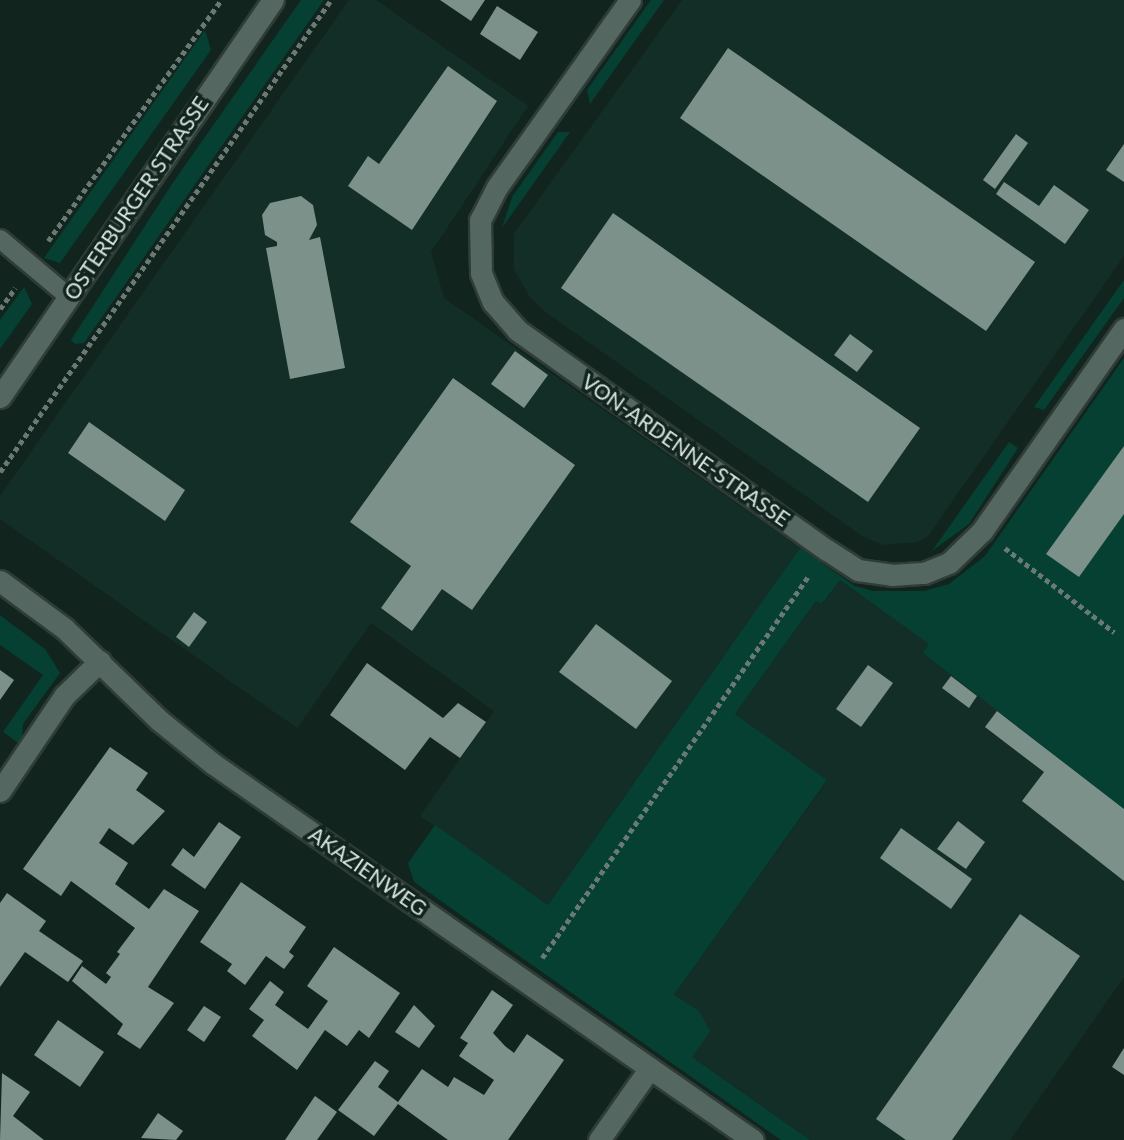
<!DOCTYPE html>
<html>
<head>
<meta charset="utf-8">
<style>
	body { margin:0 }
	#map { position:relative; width:1124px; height:1140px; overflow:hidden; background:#12241e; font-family:Lato,sans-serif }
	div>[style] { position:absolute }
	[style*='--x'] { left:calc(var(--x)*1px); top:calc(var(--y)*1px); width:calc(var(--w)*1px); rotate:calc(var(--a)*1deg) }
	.built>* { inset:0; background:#132e27 }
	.green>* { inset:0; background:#054033 }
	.building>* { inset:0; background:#7c918a }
	.path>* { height:4.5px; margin-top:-2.25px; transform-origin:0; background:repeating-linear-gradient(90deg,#6a7974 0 5px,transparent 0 8.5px) }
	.roads { filter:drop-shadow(2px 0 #303c38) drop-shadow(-2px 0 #303c38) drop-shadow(0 2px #303c38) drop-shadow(0 -2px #303c38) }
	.service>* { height:18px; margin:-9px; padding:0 9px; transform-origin:9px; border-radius:9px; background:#546761 }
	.minor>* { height:21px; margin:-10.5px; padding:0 10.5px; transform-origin:10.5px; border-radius:10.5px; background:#546761 }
	.tertiary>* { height:21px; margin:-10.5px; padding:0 10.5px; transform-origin:10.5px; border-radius:10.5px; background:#546761 }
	span { translate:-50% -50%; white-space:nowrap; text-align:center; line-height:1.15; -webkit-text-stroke:7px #12241e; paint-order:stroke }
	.street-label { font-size:21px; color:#d9e4e0 }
</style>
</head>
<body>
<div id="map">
	<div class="built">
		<div style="clip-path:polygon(349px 0,376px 0,528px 106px,431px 252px,444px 298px,800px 548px,548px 905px,420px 816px,494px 711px,371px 623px,297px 728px,0 519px,0 496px)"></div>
		<div style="clip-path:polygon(682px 0,1124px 0,1124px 256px,928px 536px,917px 542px,883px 545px,862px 536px,547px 313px,530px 298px,514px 269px,514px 234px)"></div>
		<div style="clip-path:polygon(840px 580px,930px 644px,924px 653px,1124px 809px,1124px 977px,1010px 1140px,810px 1140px,692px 1057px,674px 995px,827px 781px,735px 714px,816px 601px,823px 604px)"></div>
	</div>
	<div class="green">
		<div style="clip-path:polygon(301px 0,324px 0,84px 343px,75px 344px,71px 340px,174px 181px)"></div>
		<div style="clip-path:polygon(651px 0,664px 0,590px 104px,587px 90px)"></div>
		<div style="clip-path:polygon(205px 30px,211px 50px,60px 263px,44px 258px)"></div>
		<div style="clip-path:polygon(558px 132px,570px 132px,502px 228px,512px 197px)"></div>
		<div style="clip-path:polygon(1124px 280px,1124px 298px,1044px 410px,1034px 407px)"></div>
		<div style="clip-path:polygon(24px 287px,32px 304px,0 349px,0 320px)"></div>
		<div style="clip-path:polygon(1124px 358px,1124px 809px,923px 653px,929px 644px,840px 580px,822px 604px,816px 601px,735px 714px,827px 780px,674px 995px,699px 1011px,710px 1031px,692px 1057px,810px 1140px,781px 1140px,414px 882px,408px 863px,435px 825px,548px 905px,800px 548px,855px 586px,873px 591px,924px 591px,949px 584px,985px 556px)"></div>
		<div style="clip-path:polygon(1009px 442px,1018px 448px,969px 524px,932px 551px)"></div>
		<div style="clip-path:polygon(0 615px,45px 649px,60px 673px,23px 724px,21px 745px,3px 732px,43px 675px,0 645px)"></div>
	</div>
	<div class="building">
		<div style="clip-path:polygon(440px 0,485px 0,471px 21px)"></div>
		<div style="clip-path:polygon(497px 6px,538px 32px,520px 60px,480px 34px)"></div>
		<div style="clip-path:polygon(728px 48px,1035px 262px,986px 331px,680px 118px)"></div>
		<div style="clip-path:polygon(448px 66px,497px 101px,412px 230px,348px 186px,368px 156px,379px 164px)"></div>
		<div style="clip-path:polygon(1016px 134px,1028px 143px,995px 189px,983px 180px)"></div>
		<div style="clip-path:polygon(1124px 144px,1124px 182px,1106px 170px)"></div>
		<div style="clip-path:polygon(1004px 182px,1039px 206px,1054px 185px,1089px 210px,1065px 244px,996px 194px)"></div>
		<div style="clip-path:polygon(301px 196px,313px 205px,317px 225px,309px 240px,320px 237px,345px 368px,290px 379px,266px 248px,277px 246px,277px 242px,265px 235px,262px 215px,270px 203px)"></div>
		<div style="clip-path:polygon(613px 213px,920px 428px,868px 502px,561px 288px)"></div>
		<div style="clip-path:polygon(850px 334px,873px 351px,857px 372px,834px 355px)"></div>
		<div style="clip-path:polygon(515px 351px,548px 375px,524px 408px,491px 384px)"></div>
		<div style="clip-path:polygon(453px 378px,575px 465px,472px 610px,442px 589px,412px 631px,381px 608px,411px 566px,350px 522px)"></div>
		<div style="clip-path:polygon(89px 422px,185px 490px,165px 521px,68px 453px)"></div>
		<div style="clip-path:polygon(1124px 446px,1124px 514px,1079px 577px,1046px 554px)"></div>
		<div style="clip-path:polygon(194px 612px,207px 622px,189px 647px,176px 637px)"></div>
		<div style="clip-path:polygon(596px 624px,672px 681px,636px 729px,559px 672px)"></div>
		<div style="clip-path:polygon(367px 663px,443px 718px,458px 703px,486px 722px,460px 758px,430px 737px,405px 770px,330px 715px)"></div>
		<div style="clip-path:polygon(868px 665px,893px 683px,861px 727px,836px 709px)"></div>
		<div style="clip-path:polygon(0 670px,14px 680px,0 700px)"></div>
		<div style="clip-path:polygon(951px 676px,977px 696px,969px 708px,942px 688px)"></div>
		<div style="clip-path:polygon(997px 711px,1124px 809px,1124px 881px,1022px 801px,1044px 772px,985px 727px)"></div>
		<div style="clip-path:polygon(110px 747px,148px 773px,136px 790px,165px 811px,133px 845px,109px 828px,99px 843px,128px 863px,115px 884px,149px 909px,164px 889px,199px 911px,148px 987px,174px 1003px,140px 1049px,117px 1034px,123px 1024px,72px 981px,82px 966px,106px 984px,111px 977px,106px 973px,120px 954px,117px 952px,135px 928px,71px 881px,61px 896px,23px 869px)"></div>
		<div style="clip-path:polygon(958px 821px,985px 842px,966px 869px,937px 849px)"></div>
		<div style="clip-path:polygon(219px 822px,241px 837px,205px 889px,171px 865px,183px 848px,194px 857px)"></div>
		<div style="clip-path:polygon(901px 828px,972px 879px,951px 909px,880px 858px)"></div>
		<div style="clip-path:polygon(241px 882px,306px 927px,289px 952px,294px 956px,284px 969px,266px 956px,245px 985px,227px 971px,232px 964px,200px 942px)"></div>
		<div style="clip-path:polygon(7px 893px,46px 921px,39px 931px,83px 961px,68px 982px,25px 952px,0 987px,0 903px)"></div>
		<div style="clip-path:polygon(1020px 914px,1080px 956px,952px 1140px,906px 1140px,876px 1119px)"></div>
		<div style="clip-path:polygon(334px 947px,400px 993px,369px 1038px,359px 1030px,347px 1046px,325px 1030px,297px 1070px,252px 1036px,264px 1020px,249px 1009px,270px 981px,284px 992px,275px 1005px,308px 1029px,328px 1001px,307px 986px)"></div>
		<div style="clip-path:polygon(492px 990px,513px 1005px,493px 1033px,505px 1046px,514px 1053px,527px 1034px,564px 1060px,508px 1140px,448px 1140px,398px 1104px,374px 1136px,338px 1110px,375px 1061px,389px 1071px,378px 1087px,398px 1102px,422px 1069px,448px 1087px,454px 1077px,484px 1095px,494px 1080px,459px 1056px,468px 1043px,460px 1038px)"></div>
		<div style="clip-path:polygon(414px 1005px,435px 1026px,419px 1048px,395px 1032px)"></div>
		<div style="clip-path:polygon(204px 1006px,221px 1017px,204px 1042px,187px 1030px)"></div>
		<div style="clip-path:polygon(58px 1020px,104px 1052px,80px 1087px,34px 1055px)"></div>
		<div style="clip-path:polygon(1124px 1048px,1124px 1075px,1112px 1067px)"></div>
		<div style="clip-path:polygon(2px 1073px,30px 1092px,13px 1116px,44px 1140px,0 1140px)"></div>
		<div style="clip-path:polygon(315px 1096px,337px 1112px,317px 1140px,285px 1140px)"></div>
		<div style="clip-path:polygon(158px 1113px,183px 1131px,176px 1140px,141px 1138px)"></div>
	</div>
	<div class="path">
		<div style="--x:48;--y:241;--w:297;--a:-54.3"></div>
		<div style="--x:0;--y:309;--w:26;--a:-54"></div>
		<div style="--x:0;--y:472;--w:576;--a:-54.96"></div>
		<div style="--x:1005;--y:548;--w:138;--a:37.6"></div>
		<div style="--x:542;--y:958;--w:467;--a:-55.1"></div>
	</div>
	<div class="roads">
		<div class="service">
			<div style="--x:0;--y:239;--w:90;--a:40"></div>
		</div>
		<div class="minor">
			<div style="--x:630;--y:0;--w:229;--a:125.4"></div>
			<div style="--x:497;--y:187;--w:37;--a:117"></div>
			<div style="--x:480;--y:220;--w:53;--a:88.9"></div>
			<div style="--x:481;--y:273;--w:31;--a:68"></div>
			<div style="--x:493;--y:302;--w:37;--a:49"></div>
			<div style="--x:517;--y:330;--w:380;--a:35.4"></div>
			<div style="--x:827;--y:550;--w:37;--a:33"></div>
			<div style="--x:858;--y:570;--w:34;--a:8"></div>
			<div style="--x:892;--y:575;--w:32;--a:-4"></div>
			<div style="--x:924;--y:573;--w:27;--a:-22"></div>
			<div style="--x:949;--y:563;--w:46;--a:-44.1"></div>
			<div style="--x:982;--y:531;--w:247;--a:-54.9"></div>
			<div style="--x:0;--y:581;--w:81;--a:36.4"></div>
			<div style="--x:65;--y:629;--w:132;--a:44.1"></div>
			<div style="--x:160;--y:721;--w:67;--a:38.9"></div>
			<div style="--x:212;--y:763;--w:659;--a:34.87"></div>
			<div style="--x:0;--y:791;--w:115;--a:-56"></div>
			<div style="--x:64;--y:696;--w:50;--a:-44.2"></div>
			<div style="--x:599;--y:1140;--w:88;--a:-54.7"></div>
		</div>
		<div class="tertiary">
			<div style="--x:0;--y:397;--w:482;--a:-55.5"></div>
		</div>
	</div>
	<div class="street-label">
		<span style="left:136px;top:198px;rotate:-56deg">OSTERBURGER STRASSE</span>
		<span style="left:686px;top:450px;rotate:35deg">VON-ARDENNE-STRASSE</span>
		<span style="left:368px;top:871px;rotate:35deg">AKAZIENWEG</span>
	</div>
</div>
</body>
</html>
